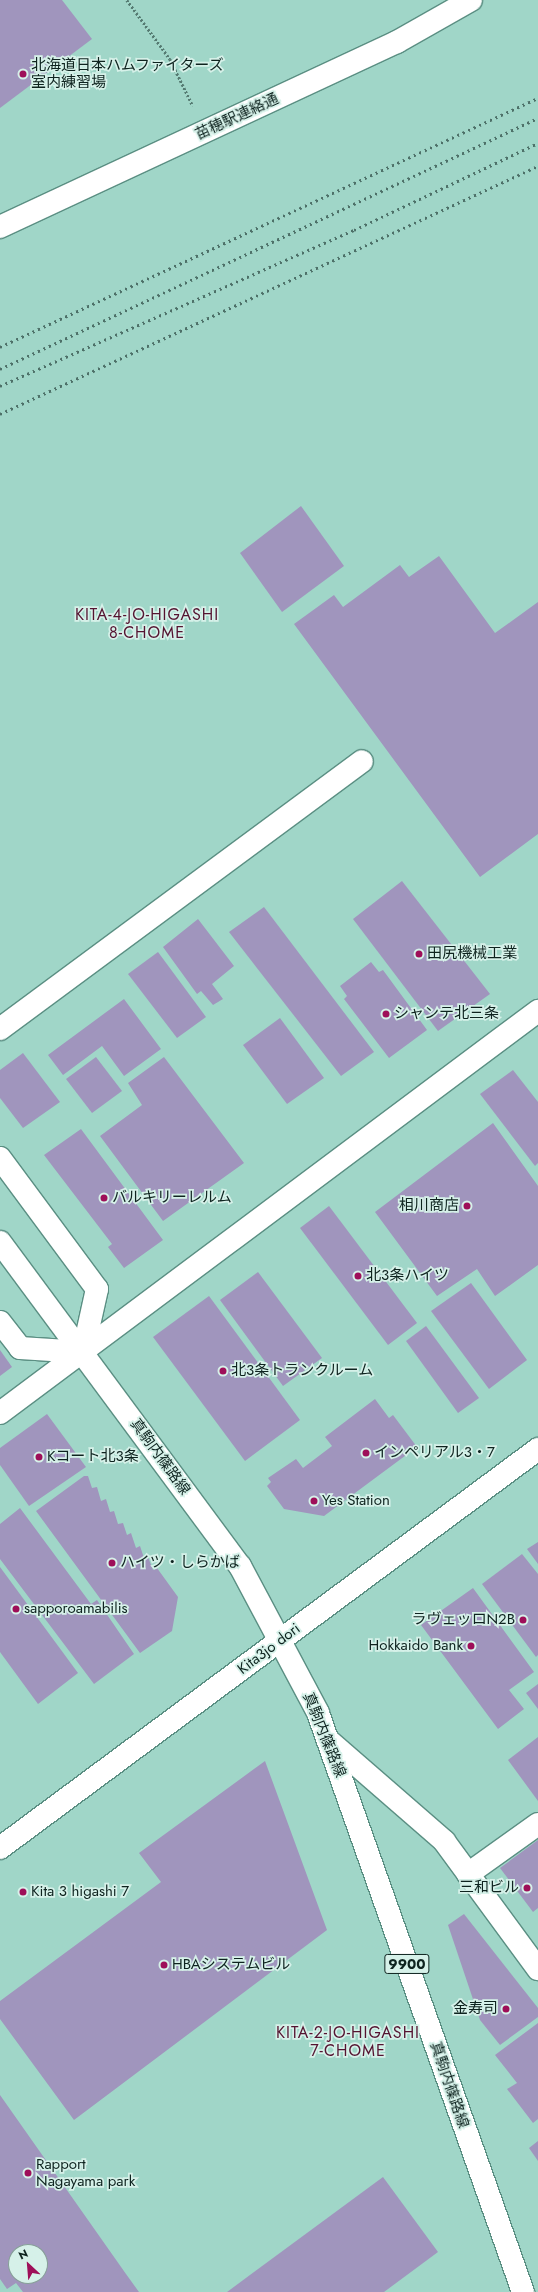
<!DOCTYPE html>
<html>
<head>
<meta charset="utf-8">
<style>
	body { margin:0 }
	#map { position:relative; width:538px; height:2292px; overflow:hidden; background:#a0d6c8; font-family:Jost,"Noto Sans JP",sans-serif }
	div>[style] { position:absolute }
	[style*='--x'] { left:calc(var(--x)*1px); top:calc(var(--y)*1px); width:calc(var(--w)*1px); rotate:calc(var(--a)*1deg) }
	.building>* { inset:0; background:#a095bd }
	.path>* { height:2.5px; margin-top:-1.25px; transform-origin:0; background:repeating-linear-gradient(90deg,#557b72 0 2px,transparent 0 4px) }
	.roads { filter:drop-shadow(1px 0 #5b8f83) drop-shadow(-1px 0 #5b8f83) drop-shadow(0 1px #5b8f83) drop-shadow(0 -1px #5b8f83) }
	.street>* { height:22px; margin:-11px; padding:0 11px; transform-origin:11px; border-radius:11px; background:#fff }
	.secondary>* { height:22px; margin:-11px; padding:0 11px; transform-origin:11px; border-radius:11px; background:#fff }
	.primary>* { height:22px; margin:-11px; padding:0 11px; transform-origin:11px; border-radius:11px; background:#fff }
	.rail>* { height:3px; margin-top:-1.5px; transform-origin:0; background:repeating-linear-gradient(90deg,#4d7068 0 2px,transparent 0 6px) }
	.dots>* { width:11px; height:11px; translate:-50% -50%; box-sizing:border-box; border:2px solid #d6f1e9; border-radius:50% }
	span { translate:-50% -50%; white-space:nowrap; text-align:center; line-height:1.15; -webkit-text-stroke:3.5px #d6f1e9; paint-order:stroke }
	.shield-label span { padding:1px 3px; background:#d6f1e9; border:1px solid; border-radius:3px; -webkit-text-stroke-width:0 }
	.shield-label { font-size:14px; color:#0e231f; font-weight:700 }
	.poi-label { font-size:15px; color:#0e231f }
	.left { translate:0 -50%; text-align:left }
	.right { translate:-100% -50%; text-align:right }
	.street-label { font-size:15px; color:#0e231f }
	.neighbourhood-label { font-size:16px; color:#541330; letter-spacing:1px }
	.north { position:absolute; left:8px; top:2244px; width:40px; height:40px; box-sizing:border-box; background:#d6f1e9; border:1px solid #869f98; border-radius:50%; rotate:334deg; font-size:11px; font-weight:700; line-height:16px; text-align:center; color:#0e231f }
	.north::after { content:''; display:block; margin:auto; width:14px; height:18px; background:#9e0f59; clip-path:polygon(50% 0,100% 100%,50% 72%,0 100%) }
</style>
</head>
<body>
<div id="map">
	<div class="building">
		<div style="clip-path:polygon(0 0,62px 0,92px 39px,0 108px)"></div>
		<div style="clip-path:polygon(301px 506px,344px 566px,282px 612px,240px 553px)"></div>
		<div style="clip-path:polygon(439px 556px,495px 633px,538px 602px,538px 834px,480px 877px,294px 624px,334px 595px,343px 607px,400px 565px,409px 577px)"></div>
		<div style="clip-path:polygon(402px 881px,490px 994px,438px 1031px,353px 919px)"></div>
		<div style="clip-path:polygon(264px 907px,374px 1052px,341px 1076px,229px 932px)"></div>
		<div style="clip-path:polygon(198px 919px,234px 966px,212px 984px,223px 999px,213px 1005px,201px 991px,197px 994px,163px 947px)"></div>
		<div style="clip-path:polygon(158px 952px,206px 1017px,177px 1038px,128px 974px)"></div>
		<div style="clip-path:polygon(371px 962px,379px 972px,383px 970px,427px 1030px,389px 1058px,344px 999px,347px 996px,340px 986px)"></div>
		<div style="clip-path:polygon(124px 999px,161px 1049px,124px 1076px,102px 1046px,63px 1075px,48px 1055px)"></div>
		<div style="clip-path:polygon(280px 1018px,324px 1078px,287px 1104px,243px 1045px)"></div>
		<div style="clip-path:polygon(23px 1053px,60px 1102px,23px 1128px,0 1098px,0 1070px)"></div>
		<div style="clip-path:polygon(96px 1057px,122px 1091px,92px 1113px,66px 1079px)"></div>
		<div style="clip-path:polygon(164px 1057px,244px 1163px,163px 1221px,100px 1136px,142px 1105px,128px 1083px)"></div>
		<div style="clip-path:polygon(513px 1070px,538px 1102px,538px 1163px,535px 1166px,480px 1094px)"></div>
		<div style="clip-path:polygon(493px 1123px,538px 1186px,538px 1265px,495px 1296px,477px 1269px,437px 1296px,375px 1212px)"></div>
		<div style="clip-path:polygon(81px 1129px,163px 1240px,124px 1268px,108px 1247px,112px 1244px,44px 1155px)"></div>
		<div style="clip-path:polygon(329px 1206px,417px 1323px,388px 1345px,300px 1228px)"></div>
		<div style="clip-path:polygon(258px 1272px,322px 1358px,283px 1386px,220px 1300px)"></div>
		<div style="clip-path:polygon(471px 1283px,527px 1360px,489px 1389px,431px 1311px)"></div>
		<div style="clip-path:polygon(209px 1296px,300px 1420px,245px 1461px,153px 1337px)"></div>
		<div style="clip-path:polygon(426px 1326px,479px 1398px,458px 1413px,406px 1341px)"></div>
		<div style="clip-path:polygon(0 1350px,12px 1367px,0 1376px)"></div>
		<div style="clip-path:polygon(375px 1399px,389px 1418px,393px 1415px,417px 1447px,324px 1516px,284px 1509px,267px 1486px,271px 1482px,268px 1478px,296px 1459px,303px 1468px,332px 1446px,325px 1437px)"></div>
		<div style="clip-path:polygon(47px 1414px,86px 1467px,29px 1506px,0 1465px,0 1448px)"></div>
		<div style="clip-path:polygon(84px 1476px,88px 1476px,92px 1488px,97px 1487px,101px 1501px,106px 1499px,110px 1512px,114px 1511px,118px 1524px,123px 1523px,127px 1535px,131px 1533px,136px 1548px,140px 1546px,144px 1558px,148px 1557px,153px 1570px,157px 1568px,178px 1597px,172px 1631px,140px 1653px,36px 1511px)"></div>
		<div style="clip-path:polygon(20px 1508px,91px 1604px,97px 1600px,134px 1654px,94px 1684px,0 1559px,0 1524px)"></div>
		<div style="clip-path:polygon(538px 1542px,538px 1564px,527px 1549px)"></div>
		<div style="clip-path:polygon(522px 1554px,538px 1574px,538px 1655px,536px 1657px,482px 1584px)"></div>
		<div style="clip-path:polygon(0 1567px,78px 1673px,38px 1704px,0 1652px)"></div>
		<div style="clip-path:polygon(473px 1588px,534px 1672px,509px 1690px,524px 1709px,498px 1729px,421px 1625px)"></div>
		<div style="clip-path:polygon(538px 1684px,538px 1709px,526px 1693px)"></div>
		<div style="clip-path:polygon(538px 1737px,538px 1801px,508px 1760px)"></div>
		<div style="clip-path:polygon(265px 1761px,327px 1930px,74px 2120px,0 2019px,0 2001px,161px 1882px,139px 1853px)"></div>
		<div style="clip-path:polygon(538px 1840px,538px 1908px,533px 1912px,500px 1868px)"></div>
		<div style="clip-path:polygon(464px 1914px,538px 2008px,538px 2017px,500px 2045px,480px 2020px,448px 1925px)"></div>
		<div style="clip-path:polygon(538px 2023px,538px 2119px,533px 2123px,507px 2089px,517px 2083px,495px 2055px)"></div>
		<div style="clip-path:polygon(evenodd,0 2095px,126px 2274px,139px 2292px,23px 2292px,16px 2283px,7px 2289px,0 2279px,0 2095px,16px 2252px,40px 2252px,40px 2276px,16px 2276px,16px 2252px)"></div>
		<div style="clip-path:polygon(538px 2141px,538px 2161px,529px 2148px)"></div>
		<div style="clip-path:polygon(383px 2177px,438px 2252px,384px 2292px,227px 2292px)"></div>
	</div>
	<div class="path">
		<div style="--x:127;--y:0;--w:73;--a:53.9"></div>
		<div style="--x:170;--y:59;--w:52;--a:63.9"></div>
	</div>
	<div class="roads">
		<div class="street">
			<div style="--x:0;--y:1029;--w:450;--a:-36.5"></div>
			<div style="--x:0;--y:1158;--w:163;--a:53.5"></div>
			<div style="--x:97;--y:1289;--w:65;--a:102.5"></div>
			<div style="--x:0;--y:1322;--w:33;--a:52"></div>
			<div style="--x:20;--y:1348;--w:63;--a:3.6"></div>
			<div style="--x:0;--y:1413;--w:672;--a:-36.77"></div>
			<div style="--x:328;--y:1740;--w:154;--a:41"></div>
			<div style="--x:444;--y:1841;--w:159;--a:53.7"></div>
			<div style="--x:468;--y:1874;--w:86;--a:-35.5"></div>
		</div>
		<div class="secondary">
			<div style="--x:0;--y:227;--w:438;--a:-25"></div>
			<div style="--x:397;--y:42;--w:85;--a:-29.6"></div>
			<div style="--x:0;--y:1848;--w:670;--a:-36.56"></div>
		</div>
		<div class="primary">
			<div style="--x:0;--y:1242;--w:403;--a:53.5"></div>
			<div style="--x:240;--y:1566;--w:166;--a:62"></div>
			<div style="--x:318;--y:1713;--w:614;--a:70.5"></div>
		</div>
	</div>
	<div class="rail">
		<div style="--x:0;--y:347;--w:593;--a:-24.84"></div>
		<div style="--x:0;--y:369;--w:594;--a:-25.01"></div>
		<div style="--x:0;--y:386;--w:387;--a:-23.8"></div>
		<div style="--x:354;--y:230;--w:204;--a:-25.3"></div>
		<div style="--x:0;--y:414;--w:592;--a:-24.75"></div>
	</div>
	<div class="dots">
		<div style="left:23px;top:74px;background:#9e0f59"></div>
		<div style="left:419px;top:954px;background:#9e0f59"></div>
		<div style="left:386px;top:1014px;background:#9e0f59"></div>
		<div style="left:104px;top:1198px;background:#9e0f59"></div>
		<div style="left:467px;top:1206px;background:#9e0f59"></div>
		<div style="left:358px;top:1276px;background:#9e0f59"></div>
		<div style="left:223px;top:1371px;background:#9e0f59"></div>
		<div style="left:366px;top:1453px;background:#9e0f59"></div>
		<div style="left:39px;top:1457px;background:#9e0f59"></div>
		<div style="left:314px;top:1501px;background:#9e0f59"></div>
		<div style="left:112px;top:1563px;background:#9e0f59"></div>
		<div style="left:16px;top:1609px;background:#9e0f59"></div>
		<div style="left:523px;top:1620px;background:#9e0f59"></div>
		<div style="left:471px;top:1646px;background:#9e0f59"></div>
		<div style="left:527px;top:1888px;background:#9e0f59"></div>
		<div style="left:23px;top:1892px;background:#9e0f59"></div>
		<div style="left:164px;top:1965px;background:#9e0f59"></div>
		<div style="left:506px;top:2009px;background:#9e0f59"></div>
		<div style="left:28px;top:2173px;background:#9e0f59"></div>
	</div>
	<div class="shield-label">
		<span style="left:407px;top:1964px">9900</span>
	</div>
	<div class="poi-label">
		<span class="left" style="left:31px;top:74px">北海道日本ハムファイターズ<br>室内練習場</span>
		<span class="left" style="left:427px;top:954px">田尻機械工業</span>
		<span class="left" style="left:394px;top:1014px">シャンテ北三条</span>
		<span class="left" style="left:112px;top:1198px">バルキリーレルム</span>
		<span class="right" style="left:459px;top:1206px">相川商店</span>
		<span class="left" style="left:366px;top:1276px">北3条ハイツ</span>
		<span class="left" style="left:231px;top:1371px">北3条トランクルーム</span>
		<span class="left" style="left:374px;top:1453px">インペリアル3・7</span>
		<span class="left" style="left:47px;top:1457px">Kコート北3条</span>
		<span class="left" style="left:322px;top:1501px">Yes Station</span>
		<span class="left" style="left:120px;top:1563px">ハイツ・しらかば</span>
		<span class="left" style="left:24px;top:1609px">sapporoamabilis</span>
		<span class="right" style="left:515px;top:1620px">ラヴェッロN2B</span>
		<span class="right" style="left:463px;top:1646px">Hokkaido Bank</span>
		<span class="right" style="left:519px;top:1888px">三和ビル</span>
		<span class="left" style="left:31px;top:1892px">Kita 3 higashi 7</span>
		<span class="left" style="left:172px;top:1965px">HBAシステムビル</span>
		<span class="right" style="left:498px;top:2009px">金寿司</span>
		<span class="left" style="left:36px;top:2173px">Rapport<br>Nagayama park</span>
	</div>
	<div class="street-label">
		<span style="left:237px;top:117px;rotate:-25deg">苗穂駅連絡通</span>
		<span style="left:160px;top:1457px;rotate:54deg">真駒内篠路線</span>
		<span style="left:269px;top:1649px;rotate:-37deg">Kita3jo dori</span>
		<span style="left:324px;top:1735px;rotate:68deg">真駒内篠路線</span>
		<span style="left:449px;top:2085px;rotate:71deg">真駒内篠路線</span>
	</div>
	<div class="neighbourhood-label">
		<span style="left:147px;top:624px">KITA-4-JO-HIGASHI<br>8-CHOME</span>
		<span style="left:348px;top:2042px">KITA-2-JO-HIGASHI<br>7-CHOME</span>
	</div>
	<div class="north">N</div>
</div>
</body>
</html>
